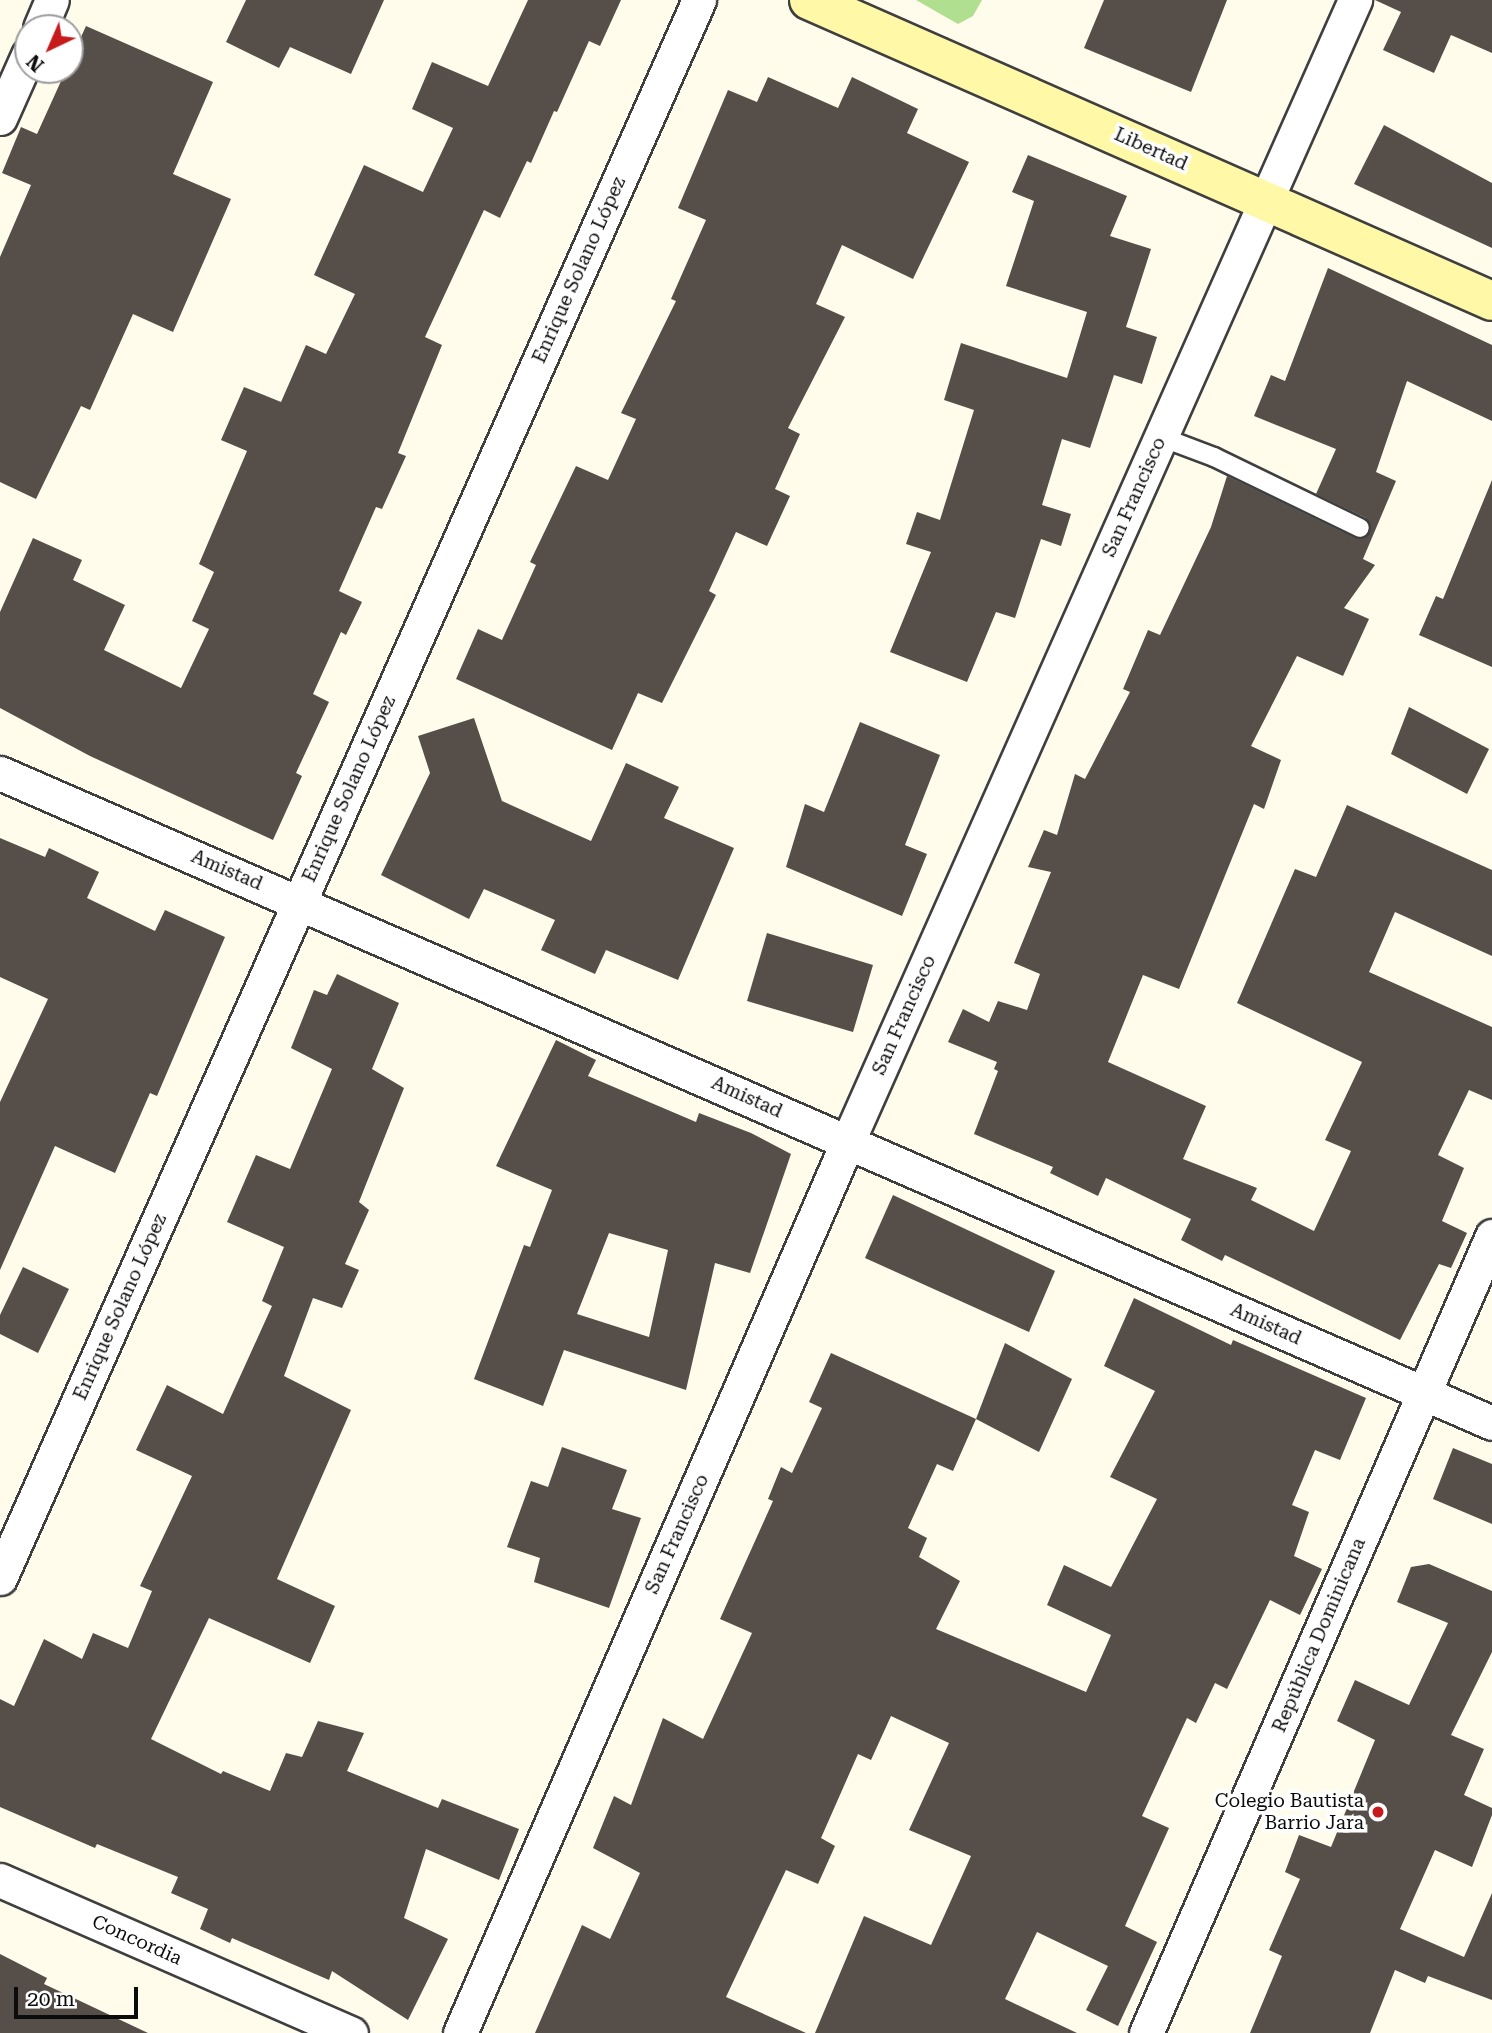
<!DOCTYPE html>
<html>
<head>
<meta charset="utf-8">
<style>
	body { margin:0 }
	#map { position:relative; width:1492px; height:2033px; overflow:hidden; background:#fffcec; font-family:"Roboto Serif",serif }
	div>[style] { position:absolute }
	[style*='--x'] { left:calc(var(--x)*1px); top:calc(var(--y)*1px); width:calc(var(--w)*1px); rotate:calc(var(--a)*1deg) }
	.forest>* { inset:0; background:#b1df90 }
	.building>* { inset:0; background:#564e48 }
	.roads { filter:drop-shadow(2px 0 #3f3f3f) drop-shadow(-2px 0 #3f3f3f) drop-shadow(0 2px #3f3f3f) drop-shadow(0 -2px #3f3f3f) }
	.lane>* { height:18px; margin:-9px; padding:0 9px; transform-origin:9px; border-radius:9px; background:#fff }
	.street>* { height:33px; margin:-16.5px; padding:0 16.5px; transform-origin:16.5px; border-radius:16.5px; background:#fff }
	.secondary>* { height:38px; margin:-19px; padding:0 19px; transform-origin:19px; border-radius:19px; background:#fff8a7 }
	.dots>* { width:19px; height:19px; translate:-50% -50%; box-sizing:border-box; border:4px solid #fff; border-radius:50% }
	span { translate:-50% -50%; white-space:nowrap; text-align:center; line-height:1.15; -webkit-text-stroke:7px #fff; paint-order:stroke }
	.street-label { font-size:19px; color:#0c0c0c }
	.poi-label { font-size:19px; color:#0c0c0c }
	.right { translate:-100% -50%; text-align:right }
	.north { position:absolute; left:14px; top:14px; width:70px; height:70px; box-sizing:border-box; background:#fff; border:2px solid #9e9e9e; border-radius:50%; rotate:224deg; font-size:19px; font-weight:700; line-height:28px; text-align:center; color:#0c0c0c }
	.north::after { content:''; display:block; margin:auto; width:24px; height:32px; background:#c71a1c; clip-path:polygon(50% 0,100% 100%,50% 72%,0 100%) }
	.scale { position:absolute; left:14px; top:1987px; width:124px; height:32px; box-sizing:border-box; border:4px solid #0c0c0c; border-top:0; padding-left:9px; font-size:21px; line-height:24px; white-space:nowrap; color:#0c0c0c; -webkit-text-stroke:5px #fff; paint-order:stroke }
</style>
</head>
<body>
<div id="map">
	<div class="forest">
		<div style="clip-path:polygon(916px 0,982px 0,973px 16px,958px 24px)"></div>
	</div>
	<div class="building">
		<div style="clip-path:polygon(246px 0,384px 0,351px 74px,290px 47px,279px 68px,226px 42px)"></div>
		<div style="clip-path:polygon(528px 0,621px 0,600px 46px,589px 41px,557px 112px,554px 111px,531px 163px,527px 161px,500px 218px,484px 210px,425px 337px,442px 345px,398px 453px,406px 456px,382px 509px,376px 507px,339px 591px,362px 602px,346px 635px,341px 632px,313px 694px,329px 702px,296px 773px,302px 776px,273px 840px,90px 756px,0 708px,0 612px,33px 538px,82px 560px,73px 580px,125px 605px,104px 650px,181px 688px,209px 629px,192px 621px,214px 572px,199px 564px,247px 451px,221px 440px,244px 387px,281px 402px,306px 345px,326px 354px,355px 294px,314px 275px,364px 165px,423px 192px,453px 128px,412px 109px,432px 62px,488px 86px)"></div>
		<div style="clip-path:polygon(1104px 0,1227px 0,1191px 92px,1084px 48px)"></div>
		<div style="clip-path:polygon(1375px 0,1492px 0,1492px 53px,1451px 35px,1434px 73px,1383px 50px,1401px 12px)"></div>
		<div style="clip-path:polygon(86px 26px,213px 82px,173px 174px,231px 199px,173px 332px,133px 314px,90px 410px,81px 406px,36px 499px,0 482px,0 257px,31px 185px,2px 173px,21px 127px,37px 134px)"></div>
		<div style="clip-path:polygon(768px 77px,838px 108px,852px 77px,918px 109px,907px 133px,969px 162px,913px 279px,842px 245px,816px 304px,845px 317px,788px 428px,800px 434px,775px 489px,790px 496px,767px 546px,736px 532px,709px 591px,716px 595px,662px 703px,638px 693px,612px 750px,456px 679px,478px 629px,502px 640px,536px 565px,530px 562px,576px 466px,608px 480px,636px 419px,621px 413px,676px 301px,671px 299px,706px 220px,678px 208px,728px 90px,757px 102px)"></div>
		<div style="clip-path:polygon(1384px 125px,1492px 183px,1492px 248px,1354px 184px)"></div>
		<div style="clip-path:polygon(1028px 155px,1127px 196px,1110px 236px,1151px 249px,1126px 327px,1157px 337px,1142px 384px,1114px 375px,1090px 448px,1062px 439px,1042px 505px,1071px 514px,1061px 546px,1041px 539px,1015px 618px,996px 612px,967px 682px,890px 652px,931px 552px,906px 544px,917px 512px,940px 520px,974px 410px,944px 400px,961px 343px,1067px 378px,1087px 312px,1006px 286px,1034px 201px,1012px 192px)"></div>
		<div style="clip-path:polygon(1328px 268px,1492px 345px,1492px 421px,1407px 381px,1376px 472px,1396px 481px,1363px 559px,1375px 565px,1344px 608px,1369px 619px,1343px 676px,1297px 656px,1251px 746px,1281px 760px,1264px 809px,1254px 804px,1179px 989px,1143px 975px,1108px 1062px,1206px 1106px,1183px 1159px,1257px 1188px,1251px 1200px,1314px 1231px,1351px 1151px,1325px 1140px,1362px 1062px,1237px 1003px,1295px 869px,1316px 877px,1347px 805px,1492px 870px,1492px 956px,1395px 912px,1369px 972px,1492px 1027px,1492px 1100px,1469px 1090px,1438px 1155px,1464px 1168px,1442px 1221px,1467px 1233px,1451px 1268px,1439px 1264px,1400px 1340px,1225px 1255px,1222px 1261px,1181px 1240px,1191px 1219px,1106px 1178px,1098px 1196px,1050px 1173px,1053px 1167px,974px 1134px,998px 1071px,994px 1069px,997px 1062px,948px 1042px,963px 1009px,989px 1022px,998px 1001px,1027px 1010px,1040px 974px,1014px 963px,1051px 872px,1028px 867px,1044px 830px,1057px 835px,1075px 774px,1085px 779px,1130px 692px,1123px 689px,1148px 630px,1160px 635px,1211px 527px,1227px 476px,1355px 538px,1370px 532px,1366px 518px,1316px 494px,1336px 449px,1254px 416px,1271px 375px,1285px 381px)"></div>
		<div style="clip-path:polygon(1492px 480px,1492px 667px,1419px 635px,1436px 596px,1443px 599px)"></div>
		<div style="clip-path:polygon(1409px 707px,1489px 749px,1467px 794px,1391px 754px)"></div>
		<div style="clip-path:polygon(474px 718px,502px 801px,591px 841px,626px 763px,679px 787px,664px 818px,734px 848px,678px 980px,606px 950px,595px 974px,541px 950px,555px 920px,484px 889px,469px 919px,381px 875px,430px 773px,418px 736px)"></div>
		<div style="clip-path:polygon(860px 722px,940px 755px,905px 845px,927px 854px,902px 916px,786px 867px,805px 804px,824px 812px)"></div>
		<div style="clip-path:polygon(0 838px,45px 857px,49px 848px,99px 872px,87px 898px,155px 931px,165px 910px,225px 937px,157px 1096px,150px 1093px,115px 1173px,55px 1146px,0 1270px,0 1102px,48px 999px,0 977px)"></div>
		<div style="clip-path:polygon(767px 933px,873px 965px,853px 1032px,747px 1001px)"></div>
		<div style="clip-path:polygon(337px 974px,399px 1003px,372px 1069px,404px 1088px,359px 1202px,369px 1210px,345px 1264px,359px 1270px,342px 1308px,313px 1298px,284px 1376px,351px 1410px,277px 1579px,335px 1606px,310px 1663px,209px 1618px,151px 1739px,221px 1774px,223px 1771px,270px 1791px,286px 1753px,302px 1757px,318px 1721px,364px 1733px,347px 1771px,438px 1808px,442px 1799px,519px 1829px,499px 1880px,426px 1849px,404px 1918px,448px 1939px,408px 2020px,332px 1971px,329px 1980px,232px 1938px,230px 1943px,200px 1929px,208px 1909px,171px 1893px,178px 1877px,97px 1844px,95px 1848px,0 1807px,0 1699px,14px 1706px,44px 1639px,82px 1659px,93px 1633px,128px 1648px,152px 1591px,140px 1586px,192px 1476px,136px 1450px,167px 1385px,223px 1414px,272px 1306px,262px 1301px,284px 1247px,227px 1222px,256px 1155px,290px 1169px,332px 1069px,291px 1048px,314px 990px,327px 995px)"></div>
		<div style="clip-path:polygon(evenodd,556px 1040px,596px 1060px,588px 1076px,696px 1122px,699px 1113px,751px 1133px,791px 1154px,750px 1273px,715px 1263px,686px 1390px,564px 1350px,543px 1406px,474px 1379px,524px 1245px,530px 1247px,552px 1190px,496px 1166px,556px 1040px,609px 1233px,668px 1250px,649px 1337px,577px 1314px,609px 1233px)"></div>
		<div style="clip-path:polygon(893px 1195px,1055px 1271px,1029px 1332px,865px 1258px)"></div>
		<div style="clip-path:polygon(23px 1267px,69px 1289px,38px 1353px,0 1334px,0 1315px)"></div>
		<div style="clip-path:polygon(1134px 1298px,1231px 1345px,1233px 1340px,1366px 1398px,1340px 1460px,1315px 1450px,1292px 1505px,1309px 1512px,1294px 1556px,1322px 1569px,1300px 1615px,1270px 1600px,1227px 1689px,1215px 1683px,1196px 1723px,1187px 1718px,1142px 1816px,1169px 1828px,1125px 1926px,1157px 1942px,1118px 2026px,1086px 2010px,1108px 1966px,1037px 1932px,1005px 1999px,1077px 2033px,815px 2033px,864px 1916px,931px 1945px,971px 1856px,909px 1830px,949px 1743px,891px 1716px,871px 1760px,858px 1754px,821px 1838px,835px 1846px,818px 1884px,786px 1870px,726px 1997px,806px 2033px,535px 2033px,582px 1925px,610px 1939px,640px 1873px,593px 1848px,614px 1796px,631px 1805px,663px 1718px,703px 1739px,752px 1633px,720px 1619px,773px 1501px,768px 1499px,781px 1467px,792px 1473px,822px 1408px,809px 1402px,831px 1353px,976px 1419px,953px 1471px,937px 1464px,908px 1528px,927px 1538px,919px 1557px,960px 1581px,936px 1629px,1086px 1692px,1111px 1635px,1047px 1605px,1064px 1565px,1111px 1587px,1157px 1499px,1110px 1477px,1155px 1391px,1104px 1366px)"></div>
		<div style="clip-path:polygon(1005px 1343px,1072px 1379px,1039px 1452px,976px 1419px)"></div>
		<div style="clip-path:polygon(562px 1447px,627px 1470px,612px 1509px,641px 1518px,609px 1608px,534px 1582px,540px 1558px,507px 1547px,531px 1481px,548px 1487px)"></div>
		<div style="clip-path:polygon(1453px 1448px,1492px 1464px,1492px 1524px,1433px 1499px)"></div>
		<div style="clip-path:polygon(1429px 1564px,1492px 1591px,1492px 1652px,1451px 1735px,1484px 1749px,1464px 1795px,1492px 1808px,1492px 1815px,1472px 1867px,1435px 1850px,1400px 1929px,1464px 1957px,1492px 1893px,1492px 2000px,1428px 1976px,1425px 1983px,1395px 1970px,1370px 2033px,1250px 2033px,1282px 1956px,1269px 1950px,1300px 1879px,1285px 1872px,1299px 1835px,1331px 1847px,1375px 1740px,1337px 1721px,1355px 1680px,1409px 1705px,1448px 1623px,1397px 1602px,1411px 1567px)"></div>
		<div style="clip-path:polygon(0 1954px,47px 1978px,44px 1984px,148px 2033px,0 2033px)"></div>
	</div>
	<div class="roads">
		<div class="lane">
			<div style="--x:1161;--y:437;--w:57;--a:20.7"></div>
			<div style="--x:1214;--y:457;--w:162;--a:25.9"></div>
		</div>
		<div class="street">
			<div style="--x:40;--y:28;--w:30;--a:-67"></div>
			<div style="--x:0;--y:118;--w:69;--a:-66"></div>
			<div style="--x:0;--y:773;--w:1627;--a:23.54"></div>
			<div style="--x:0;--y:1578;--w:1726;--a:-66.11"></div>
			<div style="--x:0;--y:1880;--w:383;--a:23.6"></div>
			<div style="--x:460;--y:2033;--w:973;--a:-66.49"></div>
			<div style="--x:848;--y:1141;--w:1249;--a:-66.04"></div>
			<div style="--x:1146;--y:2033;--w:869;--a:-66.53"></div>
		</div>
		<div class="secondary">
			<div style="--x:809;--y:0;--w:746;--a:23.78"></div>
		</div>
	</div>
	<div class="dots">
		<div style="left:1378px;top:1812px;background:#c71a1c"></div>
	</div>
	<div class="street-label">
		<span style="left:1151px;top:149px;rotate:24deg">Libertad</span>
		<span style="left:579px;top:270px;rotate:-66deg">Enrique Solano López</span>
		<span style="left:1134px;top:497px;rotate:-66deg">San Francisco</span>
		<span style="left:349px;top:789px;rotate:-66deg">Enrique Solano López</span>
		<span style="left:227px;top:870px;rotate:23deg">Amistad</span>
		<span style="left:904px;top:1015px;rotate:-66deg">San Francisco</span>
		<span style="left:747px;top:1097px;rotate:24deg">Amistad</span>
		<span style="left:120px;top:1307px;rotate:-66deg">Enrique Solano López</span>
		<span style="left:1266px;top:1324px;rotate:24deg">Amistad</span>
		<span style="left:677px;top:1534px;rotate:-66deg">San Francisco</span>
		<span style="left:1319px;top:1635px;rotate:-67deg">República Dominicana</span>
		<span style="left:137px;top:1940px;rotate:24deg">Concordia</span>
	</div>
	<div class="poi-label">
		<span class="right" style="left:1364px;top:1812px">Colegio Bautista<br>Barrio Jara</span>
	</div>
	<div class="north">N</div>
	<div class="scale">20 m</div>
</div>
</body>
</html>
